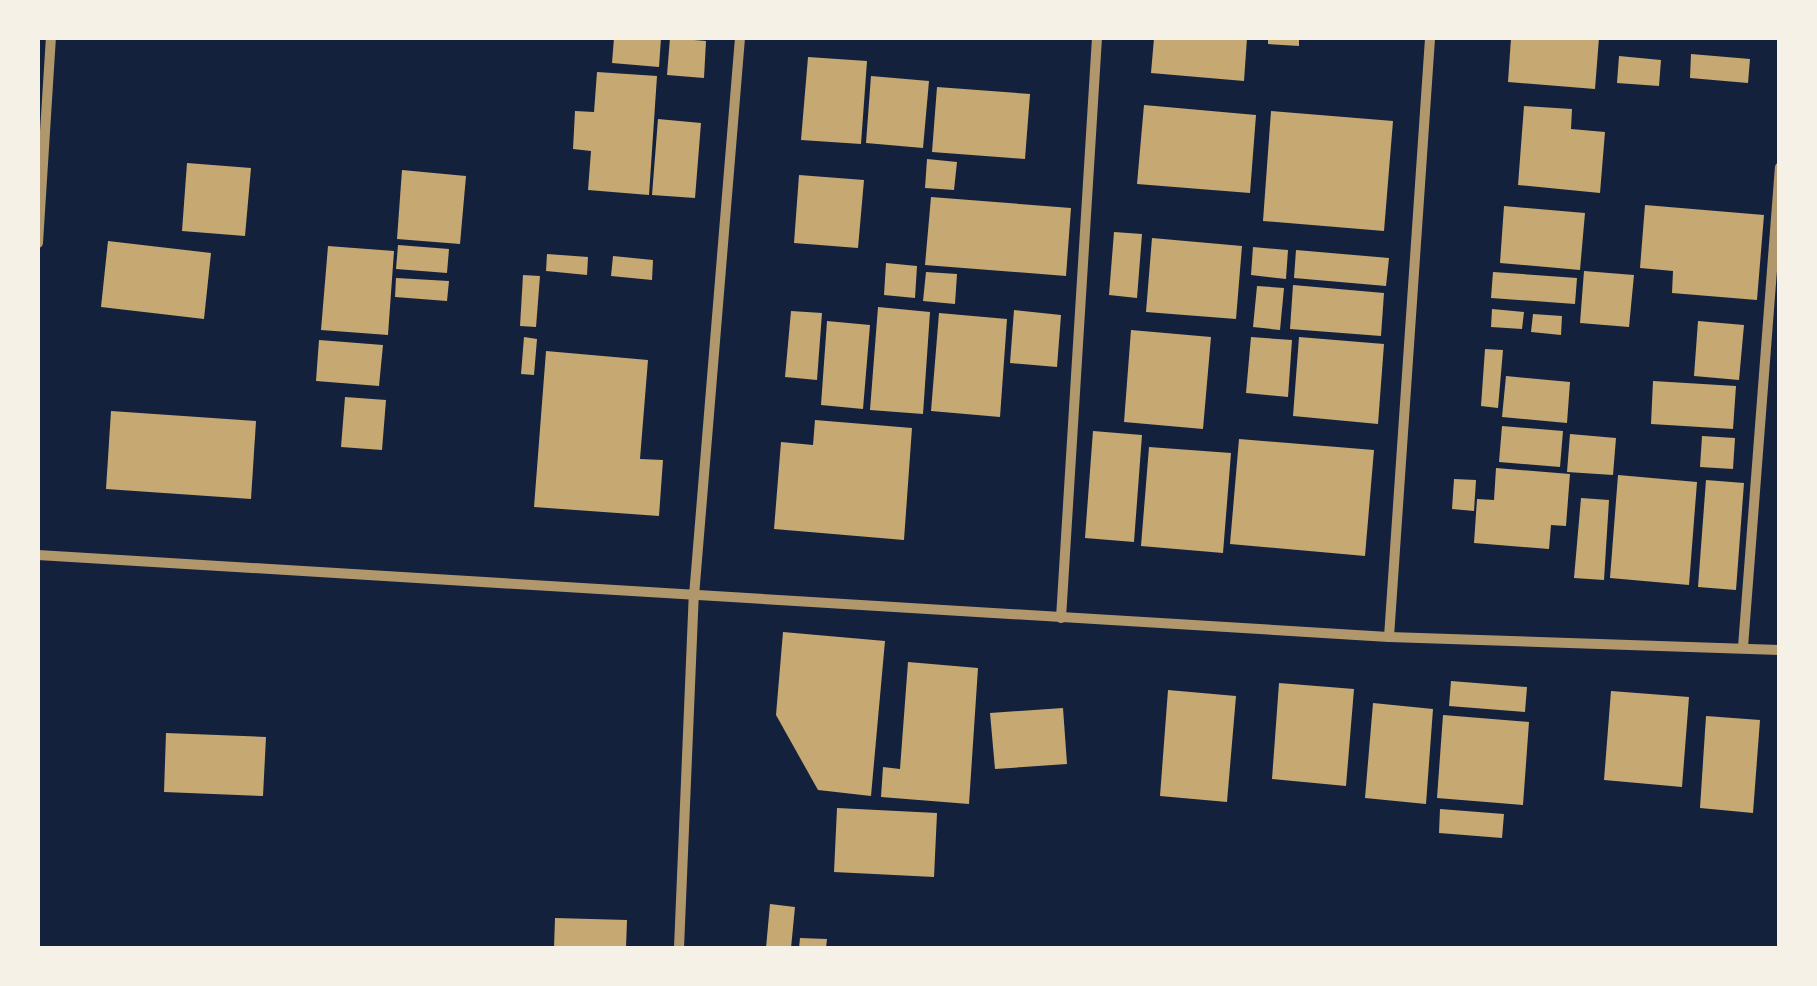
<!DOCTYPE html>
<html>
<head>
<meta charset="utf-8">
<style>
	body { margin:0 }
	#map { position:relative; width:1817px; height:986px; overflow:hidden; background:#14213d; font-family:"DejaVu Sans",sans-serif }
	div>[style] { position:absolute }
	[style*='--x'] { left:calc(var(--x)*1px); top:calc(var(--y)*1px); width:calc(var(--w)*1px); rotate:calc(var(--a)*1deg) }
	.building>* { inset:0; background:#c6a872 }
	.minor>* { height:10px; margin:-5px; padding:0 5px; transform-origin:5px; border-radius:5px; background:#b1986c }
	span { translate:-50% -50%; white-space:nowrap; text-align:center; line-height:1.15; -webkit-text-stroke:8px #f6f1e7; paint-order:stroke }
	.frame { position:absolute; inset:0; border:40px solid #f6f1e7; pointer-events:none }
</style>
</head>
<body>
<div id="map">
	<div class="building">
		<div style="clip-path:polygon(614px 38px,661px 38px,659px 67px,612px 63px)"></div>
		<div style="clip-path:polygon(670px 38px,706px 41px,704px 78px,667px 75px)"></div>
		<div style="clip-path:polygon(1154px 38px,1247px 38px,1244px 81px,1151px 73px)"></div>
		<div style="clip-path:polygon(1268px 38px,1299px 38px,1299px 46px,1268px 44px)"></div>
		<div style="clip-path:polygon(1511px 38px,1599px 38px,1595px 89px,1508px 82px)"></div>
		<div style="clip-path:polygon(1691px 54px,1750px 59px,1748px 83px,1690px 78px)"></div>
		<div style="clip-path:polygon(1619px 56px,1661px 60px,1659px 86px,1617px 83px)"></div>
		<div style="clip-path:polygon(808px 57px,867px 61px,861px 144px,801px 140px)"></div>
		<div style="clip-path:polygon(597px 72px,657px 76px,649px 195px,588px 190px,591px 151px,573px 149px,575px 111px,594px 112px)"></div>
		<div style="clip-path:polygon(871px 76px,929px 81px,923px 148px,866px 143px)"></div>
		<div style="clip-path:polygon(937px 87px,1030px 94px,1025px 159px,932px 152px)"></div>
		<div style="clip-path:polygon(1144px 105px,1256px 115px,1250px 193px,1137px 184px)"></div>
		<div style="clip-path:polygon(1524px 106px,1572px 109px,1571px 129px,1605px 132px,1600px 193px,1518px 185px)"></div>
		<div style="clip-path:polygon(1271px 111px,1393px 121px,1384px 231px,1263px 221px)"></div>
		<div style="clip-path:polygon(658px 119px,701px 123px,695px 198px,652px 195px)"></div>
		<div style="clip-path:polygon(927px 159px,957px 162px,954px 190px,925px 188px)"></div>
		<div style="clip-path:polygon(187px 163px,251px 168px,245px 236px,182px 231px)"></div>
		<div style="clip-path:polygon(402px 170px,466px 176px,460px 244px,397px 239px)"></div>
		<div style="clip-path:polygon(799px 175px,864px 180px,858px 248px,794px 243px)"></div>
		<div style="clip-path:polygon(931px 197px,1071px 208px,1066px 276px,925px 265px)"></div>
		<div style="clip-path:polygon(1645px 205px,1764px 215px,1757px 300px,1672px 293px,1673px 271px,1640px 268px)"></div>
		<div style="clip-path:polygon(1504px 206px,1585px 213px,1580px 270px,1500px 263px)"></div>
		<div style="clip-path:polygon(1114px 232px,1142px 234px,1137px 298px,1109px 295px)"></div>
		<div style="clip-path:polygon(1152px 238px,1242px 246px,1236px 319px,1146px 312px)"></div>
		<div style="clip-path:polygon(108px 241px,211px 253px,204px 319px,101px 307px)"></div>
		<div style="clip-path:polygon(398px 245px,449px 249px,447px 273px,396px 269px)"></div>
		<div style="clip-path:polygon(328px 246px,394px 251px,388px 335px,321px 330px)"></div>
		<div style="clip-path:polygon(1253px 247px,1288px 250px,1286px 279px,1251px 275px)"></div>
		<div style="clip-path:polygon(1296px 250px,1389px 258px,1386px 286px,1294px 278px)"></div>
		<div style="clip-path:polygon(547px 254px,588px 257px,587px 275px,546px 271px)"></div>
		<div style="clip-path:polygon(613px 256px,653px 260px,652px 280px,611px 276px)"></div>
		<div style="clip-path:polygon(886px 263px,917px 266px,915px 298px,884px 295px)"></div>
		<div style="clip-path:polygon(1584px 271px,1634px 275px,1629px 327px,1580px 323px)"></div>
		<div style="clip-path:polygon(926px 272px,957px 274px,955px 304px,923px 301px)"></div>
		<div style="clip-path:polygon(1493px 272px,1577px 278px,1575px 304px,1491px 298px)"></div>
		<div style="clip-path:polygon(523px 275px,540px 276px,536px 327px,520px 326px)"></div>
		<div style="clip-path:polygon(396px 278px,449px 281px,447px 301px,395px 297px)"></div>
		<div style="clip-path:polygon(1293px 285px,1384px 293px,1381px 336px,1290px 329px)"></div>
		<div style="clip-path:polygon(1257px 286px,1284px 288px,1280px 330px,1253px 327px)"></div>
		<div style="clip-path:polygon(878px 307px,930px 312px,923px 414px,870px 410px)"></div>
		<div style="clip-path:polygon(1492px 309px,1524px 312px,1522px 329px,1491px 327px)"></div>
		<div style="clip-path:polygon(1014px 310px,1061px 315px,1057px 367px,1010px 363px)"></div>
		<div style="clip-path:polygon(791px 311px,822px 313px,817px 380px,785px 377px)"></div>
		<div style="clip-path:polygon(939px 313px,1007px 319px,1000px 417px,931px 411px)"></div>
		<div style="clip-path:polygon(1533px 314px,1562px 316px,1561px 335px,1531px 332px)"></div>
		<div style="clip-path:polygon(827px 321px,870px 325px,863px 409px,821px 405px)"></div>
		<div style="clip-path:polygon(1698px 321px,1744px 325px,1739px 380px,1694px 376px)"></div>
		<div style="clip-path:polygon(1131px 330px,1211px 337px,1203px 429px,1124px 422px)"></div>
		<div style="clip-path:polygon(524px 337px,537px 339px,534px 375px,521px 374px)"></div>
		<div style="clip-path:polygon(1251px 337px,1292px 340px,1288px 397px,1246px 393px)"></div>
		<div style="clip-path:polygon(1299px 337px,1384px 344px,1378px 424px,1293px 416px)"></div>
		<div style="clip-path:polygon(319px 340px,383px 345px,379px 386px,316px 381px)"></div>
		<div style="clip-path:polygon(1485px 349px,1503px 350px,1498px 408px,1481px 406px)"></div>
		<div style="clip-path:polygon(546px 351px,648px 360px,640px 459px,663px 460px,659px 516px,534px 507px)"></div>
		<div style="clip-path:polygon(1506px 376px,1570px 382px,1567px 423px,1502px 417px)"></div>
		<div style="clip-path:polygon(1653px 381px,1736px 386px,1733px 429px,1651px 424px)"></div>
		<div style="clip-path:polygon(345px 397px,386px 400px,382px 450px,341px 447px)"></div>
		<div style="clip-path:polygon(111px 411px,256px 421px,251px 499px,106px 489px)"></div>
		<div style="clip-path:polygon(815px 420px,912px 428px,904px 540px,774px 529px,781px 442px,813px 445px)"></div>
		<div style="clip-path:polygon(1502px 426px,1563px 431px,1560px 467px,1499px 462px)"></div>
		<div style="clip-path:polygon(1093px 431px,1142px 435px,1134px 542px,1085px 538px)"></div>
		<div style="clip-path:polygon(1570px 434px,1616px 438px,1613px 475px,1567px 472px)"></div>
		<div style="clip-path:polygon(1702px 436px,1735px 438px,1733px 469px,1700px 467px)"></div>
		<div style="clip-path:polygon(1239px 439px,1374px 450px,1365px 556px,1230px 544px)"></div>
		<div style="clip-path:polygon(1149px 447px,1231px 453px,1223px 553px,1141px 546px)"></div>
		<div style="clip-path:polygon(1496px 468px,1570px 474px,1566px 526px,1551px 525px,1549px 549px,1474px 543px,1477px 499px,1494px 500px)"></div>
		<div style="clip-path:polygon(1618px 475px,1697px 482px,1689px 585px,1610px 578px)"></div>
		<div style="clip-path:polygon(1454px 479px,1476px 480px,1474px 511px,1452px 509px)"></div>
		<div style="clip-path:polygon(1706px 480px,1744px 483px,1736px 590px,1698px 587px)"></div>
		<div style="clip-path:polygon(1581px 498px,1609px 500px,1604px 580px,1574px 578px)"></div>
		<div style="clip-path:polygon(783px 632px,885px 641px,871px 796px,818px 790px,776px 715px)"></div>
		<div style="clip-path:polygon(908px 662px,978px 668px,969px 804px,881px 797px,883px 767px,900px 769px)"></div>
		<div style="clip-path:polygon(1451px 681px,1527px 687px,1525px 712px,1449px 706px)"></div>
		<div style="clip-path:polygon(1279px 683px,1354px 689px,1346px 786px,1272px 779px)"></div>
		<div style="clip-path:polygon(1168px 690px,1236px 696px,1227px 802px,1160px 796px)"></div>
		<div style="clip-path:polygon(1611px 691px,1689px 697px,1682px 787px,1604px 780px)"></div>
		<div style="clip-path:polygon(1373px 703px,1433px 709px,1426px 804px,1365px 798px)"></div>
		<div style="clip-path:polygon(1063px 708px,1067px 764px,995px 769px,990px 713px)"></div>
		<div style="clip-path:polygon(1443px 715px,1529px 722px,1523px 805px,1437px 798px)"></div>
		<div style="clip-path:polygon(1706px 716px,1760px 720px,1753px 813px,1700px 808px)"></div>
		<div style="clip-path:polygon(166px 733px,266px 737px,263px 796px,164px 792px)"></div>
		<div style="clip-path:polygon(837px 808px,937px 813px,934px 877px,834px 872px)"></div>
		<div style="clip-path:polygon(1440px 809px,1504px 814px,1502px 838px,1439px 833px)"></div>
		<div style="clip-path:polygon(770px 904px,795px 907px,791px 948px,766px 948px)"></div>
		<div style="clip-path:polygon(555px 918px,627px 920px,626px 948px,554px 948px)"></div>
		<div style="clip-path:polygon(800px 938px,827px 939px,826px 948px,799px 948px)"></div>
	</div>
	<div class="minor">
		<div style="--x:38;--y:243;--w:205;--a:-86.4"></div>
		<div style="--x:38;--y:555;--w:1353;--a:3.47"></div>
		<div style="--x:1389;--y:637;--w:391;--a:1.9"></div>
		<div style="--x:1061;--y:618;--w:581;--a:-86.45"></div>
		<div style="--x:1389;--y:637;--w:600;--a:-86.08"></div>
		<div style="--x:1743;--y:647;--w:481;--a:-85.6"></div>
		<div style="--x:679;--y:948;--w:352;--a:-87.6"></div>
		<div style="--x:694;--y:596;--w:560;--a:-85.29"></div>
	</div>
	<div class="frame"></div>
</div>
</body>
</html>
